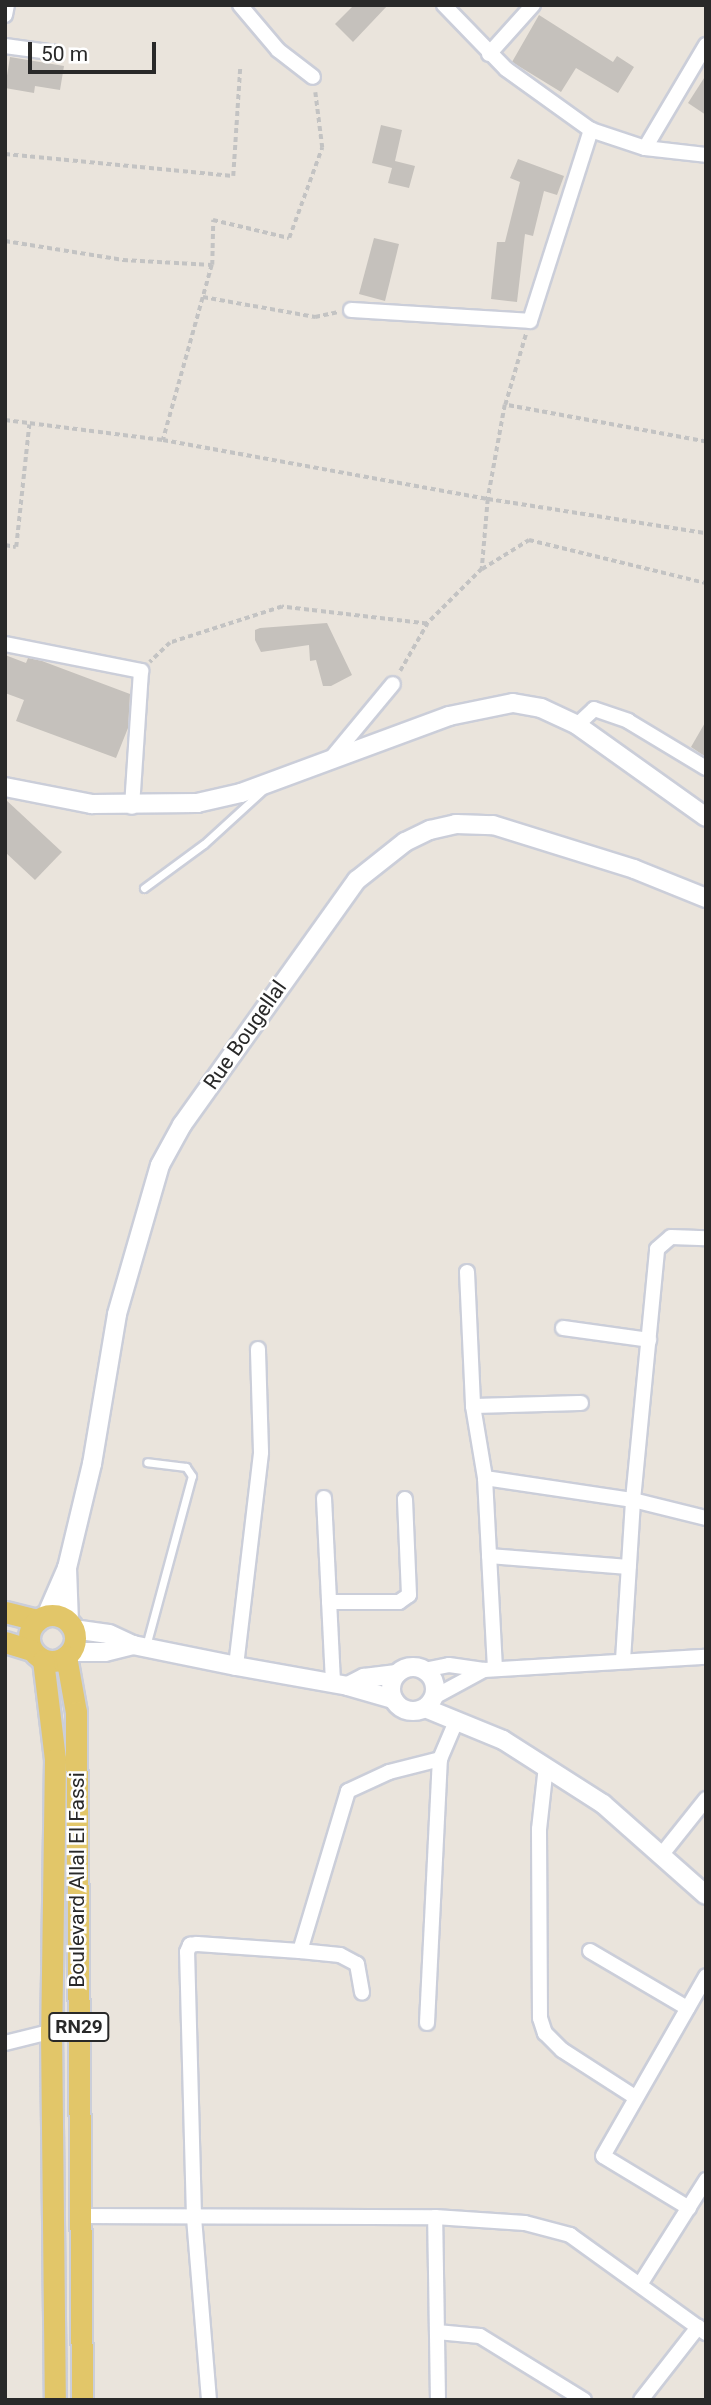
<!DOCTYPE html>
<html>
<head>
<meta charset="utf-8">
<style>
	body { margin:0 }
	#map { position:relative; width:711px; height:2405px; overflow:hidden; background:#eae4dc; font-family:Roboto,sans-serif }
	div>[style] { position:absolute }
	[style*='--x'] { left:calc(var(--x)*1px); top:calc(var(--y)*1px); width:calc(var(--w)*1px); rotate:calc(var(--a)*1deg) }
	.building>* { inset:0; background:#c5c1bc }
	.path>* { height:3.5px; margin-top:-1.75px; transform-origin:0; background:repeating-linear-gradient(90deg,#c3c3c3 0 5px,transparent 0 8.5px) }
	.roads { filter:drop-shadow(2px 0 #cbced9) drop-shadow(-2px 0 #cbced9) drop-shadow(0 2px #cbced9) drop-shadow(0 -2px #cbced9) }
	.service>* { height:7px; margin:-3.5px; padding:0 3.5px; transform-origin:3.5px; border-radius:3.5px; background:#fff }
	.minor>* { height:14px; margin:-7px; padding:0 7px; transform-origin:7px; border-radius:7px; background:#fff }
	.tertiary>* { height:18px; margin:-9px; padding:0 9px; transform-origin:9px; border-radius:9px; background:#fff }
	.tertiary>.ring { margin:-9px; padding:0; box-sizing:content-box; background:none; border:18px solid #fff; border-radius:50% }
	.primary>* { height:21px; margin:-10.5px; padding:0 10.5px; transform-origin:10.5px; border-radius:10.5px; background:#e2c669 }
	.primary>.ring { margin:-10.5px; padding:0; box-sizing:content-box; background:none; border:21px solid #e2c669; border-radius:50% }
	span { translate:-50% -50%; white-space:nowrap; text-align:center; line-height:1.15; -webkit-text-stroke:5px #fff; paint-order:stroke }
	.shield-label span { padding:2px 5px; background:#fff; border:2px solid; border-radius:5px; -webkit-text-stroke-width:0 }
	.shield-label { font-size:19px; color:#292929; font-weight:700 }
	.street-label { font-size:21px; color:#292929 }
	.frame { position:absolute; inset:0; border:7px solid #292929; pointer-events:none }
	.scale { position:absolute; left:28px; top:42px; width:128px; height:32px; box-sizing:border-box; border:4px solid #292929; border-top:0; padding-left:9px; font-size:21px; line-height:24px; white-space:nowrap; color:#292929; -webkit-text-stroke:5px #fff; paint-order:stroke }
</style>
</head>
<body>
<div id="map">
	<div class="building">
		<div style="clip-path:polygon(354px 5px,388px 5px,353px 42px,335px 24px)"></div>
		<div style="clip-path:polygon(539px 15px,613px 62px,617px 56px,634px 67px,618px 93px,576px 68px,561px 92px,512px 62px)"></div>
		<div style="clip-path:polygon(10px 57px,64px 66px,60px 90px,35px 86px,34px 93px,5px 88px)"></div>
		<div style="clip-path:polygon(706px 75px,706px 115px,688px 103px)"></div>
		<div style="clip-path:polygon(381px 125px,402px 130px,395px 161px,415px 166px,409px 188px,388px 183px,392px 168px,372px 163px)"></div>
		<div style="clip-path:polygon(518px 159px,564px 176px,557px 195px,544px 191px,533px 236px,525px 234px,517px 302px,491px 299px,497px 242px,505px 242px,520px 182px,510px 178px)"></div>
		<div style="clip-path:polygon(374px 238px,399px 244px,385px 301px,359px 294px)"></div>
		<div style="clip-path:polygon(327px 623px,352px 675px,331px 686px,323px 686px,316px 660px,310px 661px,309px 645px,261px 652px,255px 640px,255px 630px,260px 628px)"></div>
		<div style="clip-path:polygon(5px 655px,26px 663px,28px 658px,42px 661px,130px 694px,128px 728px,116px 758px,16px 721px,24px 700px,5px 693px)"></div>
		<div style="clip-path:polygon(706px 721px,706px 757px,691px 747px)"></div>
		<div style="clip-path:polygon(5px 799px,62px 852px,35px 880px,5px 852px)"></div>
	</div>
	<div class="path">
		<div style="--x:5;--y:154;--w:229;--a:5.5"></div>
		<div style="--x:233;--y:176;--w:107;--a:-86.3"></div>
		<div style="--x:5;--y:241;--w:120;--a:9.1"></div>
		<div style="--x:123;--y:260;--w:89;--a:3.2"></div>
		<div style="--x:212;--y:265;--w:182;--a:105.6"></div>
		<div style="--x:212;--y:265;--w:45;--a:-88.7"></div>
		<div style="--x:213;--y:220;--w:78;--a:13.3"></div>
		<div style="--x:289;--y:238;--w:96;--a:-69.9"></div>
		<div style="--x:322;--y:148;--w:56;--a:-97.1"></div>
		<div style="--x:203;--y:297;--w:114;--a:10.1"></div>
		<div style="--x:315;--y:317;--w:24;--a:-12"></div>
		<div style="--x:505;--y:405;--w:75;--a:-73.7"></div>
		<div style="--x:5;--y:420;--w:159;--a:7.2"></div>
		<div style="--x:163;--y:440;--w:330;--a:10.3"></div>
		<div style="--x:488;--y:499;--w:70;--a:94.9"></div>
		<div style="--x:482;--y:569;--w:78;--a:135"></div>
		<div style="--x:427;--y:624;--w:146;--a:-173.3"></div>
		<div style="--x:282;--y:607;--w:118;--a:162.2"></div>
		<div style="--x:170;--y:643;--w:28;--a:136"></div>
		<div style="--x:706;--y:442;--w:204;--a:-169.6"></div>
		<div style="--x:505;--y:405;--w:96;--a:100.3"></div>
		<div style="--x:488;--y:499;--w:221;--a:8.9"></div>
		<div style="--x:5;--y:545;--w:11;--a:10"></div>
		<div style="--x:16;--y:547;--w:123;--a:-83.9"></div>
		<div style="--x:482;--y:569;--w:55;--a:-31.7"></div>
		<div style="--x:529;--y:540;--w:182;--a:13.7"></div>
		<div style="--x:400;--y:671;--w:54;--a:-60.1"></div>
	</div>
	<div class="roads">
		<div class="service">
			<div style="--x:144;--y:888;--w:74;--a:-36.3"></div>
			<div style="--x:204;--y:844;--w:79;--a:-42.4"></div>
			<div style="--x:146;--y:1646;--w:176;--a:-74.9"></div>
			<div style="--x:192;--y:1476;--w:11;--a:-124"></div>
			<div style="--x:186;--y:1467;--w:39;--a:-173"></div>
		</div>
		<div class="minor">
			<div style="--x:240;--y:5;--w:59;--a:49.8"></div>
			<div style="--x:278;--y:50;--w:44;--a:37.6"></div>
			<div style="--x:444;--y:5;--w:89;--a:45.9"></div>
			<div style="--x:506;--y:69;--w:105;--a:35.7"></div>
			<div style="--x:591;--y:130;--w:57;--a:18.4"></div>
			<div style="--x:645;--y:148;--w:61;--a:6.5"></div>
			<div style="--x:5;--y:15;--w:10;--a:-79"></div>
			<div style="--x:5;--y:46;--w:51;--a:7.8"></div>
			<div style="--x:489;--y:54;--w:66;--a:-48.1"></div>
			<div style="--x:645;--y:148;--w:120;--a:-59.4"></div>
			<div style="--x:351;--y:310;--w:179;--a:3.5"></div>
			<div style="--x:530;--y:321;--w:201;--a:-72.3"></div>
			<div style="--x:5;--y:644;--w:139;--a:11.2"></div>
			<div style="--x:141;--y:671;--w:136;--a:93.8"></div>
			<div style="--x:577;--y:725;--w:23;--a:-43"></div>
			<div style="--x:594;--y:709;--w:36;--a:19"></div>
			<div style="--x:628;--y:721;--w:91;--a:31.1"></div>
			<div style="--x:334;--y:755;--w:92;--a:-50.3"></div>
			<div style="--x:467;--y:1272;--w:134;--a:87.4"></div>
			<div style="--x:473;--y:1406;--w:73;--a:80.5"></div>
			<div style="--x:485;--y:1478;--w:191;--a:87"></div>
			<div style="--x:563;--y:1328;--w:87;--a:7.9"></div>
			<div style="--x:473;--y:1406;--w:108;--a:-1.6"></div>
			<div style="--x:485;--y:1478;--w:150;--a:8.5"></div>
			<div style="--x:633;--y:1500;--w:75;--a:13.9"></div>
			<div style="--x:324;--y:1498;--w:186;--a:87.2"></div>
			<div style="--x:489;--y:1556;--w:140;--a:4.5"></div>
			<div style="--x:329;--y:1602;--w:70;--a:0"></div>
			<div style="--x:399;--y:1602;--w:12;--a:-35"></div>
			<div style="--x:409;--y:1595;--w:96;--a:-92.4"></div>
			<div style="--x:623;--y:1660;--w:160;--a:-86.4"></div>
			<div style="--x:633;--y:1500;--w:252;--a:-84.5"></div>
			<div style="--x:657;--y:1249;--w:18;--a:-41"></div>
			<div style="--x:671;--y:1237;--w:35;--a:2"></div>
			<div style="--x:236;--y:1666;--w:215;--a:-83.3"></div>
			<div style="--x:261;--y:1452;--w:103;--a:-91.7"></div>
			<div style="--x:424;--y:1670;--w:25;--a:-11"></div>
			<div style="--x:449;--y:1665;--w:35;--a:8"></div>
			<div style="--x:484;--y:1670;--w:222;--a:-3.4"></div>
			<div style="--x:434;--y:1697;--w:57;--a:-28.4"></div>
			<div style="--x:546;--y:1766;--w:63;--a:96.3"></div>
			<div style="--x:539;--y:1829;--w:189;--a:89.7"></div>
			<div style="--x:540;--y:2018;--w:16;--a:72"></div>
			<div style="--x:545;--y:2033;--w:24;--a:45"></div>
			<div style="--x:562;--y:2050;--w:87;--a:32.8"></div>
			<div style="--x:663;--y:1853;--w:69;--a:-51.5"></div>
			<div style="--x:300;--y:1951;--w:40;--a:5.7"></div>
			<div style="--x:340;--y:1955;--w:19;--a:28"></div>
			<div style="--x:357;--y:1964;--w:29;--a:80"></div>
			<div style="--x:590;--y:1951;--w:113;--a:30.4"></div>
			<div style="--x:427;--y:2023;--w:264;--a:-87.2"></div>
			<div style="--x:5;--y:2043;--w:75;--a:-13.9"></div>
			<div style="--x:689;--y:2208;--w:100;--a:-148.8"></div>
			<div style="--x:603;--y:2156;--w:207;--a:-60.2"></div>
			<div style="--x:82;--y:2216;--w:353;--a:0.2"></div>
			<div style="--x:641;--y:2283;--w:122;--a:-57.7"></div>
			<div style="--x:437;--y:2332;--w:43;--a:5.3"></div>
			<div style="--x:480;--y:2336;--w:122;--a:31.6"></div>
			<div style="--x:209;--y:2400;--w:184;--a:-94.7"></div>
			<div style="--x:194;--y:2217;--w:265;--a:-91.5"></div>
			<div style="--x:187;--y:1952;--w:8;--a:-67"></div>
			<div style="--x:190;--y:1945;--w:7;--a:-8"></div>
			<div style="--x:197;--y:1944;--w:103;--a:3.9"></div>
			<div style="--x:300;--y:1951;--w:167;--a:-73.3"></div>
			<div style="--x:348;--y:1791;--w:45;--a:-24.9"></div>
			<div style="--x:389;--y:1772;--w:53;--a:-14.3"></div>
			<div style="--x:440;--y:1759;--w:43;--a:-67"></div>
			<div style="--x:438;--y:2400;--w:183;--a:-90.9"></div>
			<div style="--x:435;--y:2217;--w:90;--a:3.8"></div>
			<div style="--x:525;--y:2223;--w:47;--a:14.9"></div>
			<div style="--x:570;--y:2235;--w:168;--a:35.8"></div>
			<div style="--x:641;--y:2400;--w:93;--a:-52"></div>
		</div>
		<div class="tertiary">
			<div style="--x:5;--y:787;--w:89;--a:11.1"></div>
			<div style="--x:92;--y:804;--w:105;--a:-0.5"></div>
			<div style="--x:197;--y:803;--w:45;--a:-12.8"></div>
			<div style="--x:241;--y:793;--w:222;--a:-20.3"></div>
			<div style="--x:449;--y:716;--w:65;--a:-11.5"></div>
			<div style="--x:513;--y:703;--w:28;--a:10"></div>
			<div style="--x:541;--y:708;--w:40;--a:25"></div>
			<div style="--x:577;--y:725;--w:158;--a:35.5"></div>
			<div style="--x:67;--y:1568;--w:55;--a:87.9"></div>
			<div style="--x:46;--y:1616;--w:52;--a:-66.4"></div>
			<div style="--x:67;--y:1568;--w:107;--a:-76.5"></div>
			<div style="--x:92;--y:1464;--w:152;--a:-80.5"></div>
			<div style="--x:117;--y:1314;--w:155;--a:-73.9"></div>
			<div style="--x:160;--y:1165;--w:46;--a:-61.2"></div>
			<div style="--x:182;--y:1125;--w:301;--a:-54.5"></div>
			<div style="--x:357;--y:880;--w:61;--a:-38.4"></div>
			<div style="--x:405;--y:842;--w:28;--a:-26"></div>
			<div style="--x:430;--y:830;--w:27;--a:-13"></div>
			<div style="--x:456;--y:824;--w:37;--a:2"></div>
			<div style="--x:493;--y:825;--w:148;--a:17.3"></div>
			<div style="--x:634;--y:869;--w:78;--a:21.9"></div>
			<div style="--x:73;--y:1629;--w:36;--a:8"></div>
			<div style="--x:109;--y:1634;--w:26;--a:25"></div>
			<div style="--x:133;--y:1645;--w:105;--a:11.5"></div>
			<div style="--x:236;--y:1666;--w:114;--a:10.1"></div>
			<div style="--x:348;--y:1686;--w:47;--a:16.1"></div>
			<div style="--x:70;--y:1652;--w:35;--a:0"></div>
			<div style="--x:105;--y:1652;--w:29;--a:-14"></div>
			<div class="ring" style="left:391px;top:1667px;width:26px;height:26px"></div>
			<div style="--x:348;--y:1686;--w:18;--a:-27"></div>
			<div style="--x:364;--y:1678;--w:33;--a:-7"></div>
			<div style="--x:425;--y:1708;--w:84;--a:22.3"></div>
			<div style="--x:503;--y:1740;--w:119;--a:32.6"></div>
			<div style="--x:603;--y:1804;--w:137;--a:41.5"></div>
		</div>
		<div class="primary">
			<div style="--x:5;--y:1612;--w:34;--a:14"></div>
			<div class="ring" style="left:29px;top:1615px;width:25px;height:25px"></div>
			<div style="--x:5;--y:1642;--w:28;--a:17"></div>
			<div style="--x:66;--y:1656;--w:57;--a:79.9"></div>
			<div style="--x:76;--y:1712;--w:688;--a:89.5"></div>
			<div style="--x:43;--y:1660;--w:100;--a:83.1"></div>
			<div style="--x:55;--y:1759;--w:271;--a:90.8"></div>
			<div style="--x:51;--y:2030;--w:370;--a:89.4"></div>
		</div>
	</div>
	<div class="shield-label">
		<span style="left:79px;top:2027px">RN29</span>
	</div>
	<div class="street-label">
		<span style="left:245px;top:1035px;rotate:-55deg">Rue Bougellal</span>
		<span style="left:77px;top:1880px;rotate:-90deg">Boulevard Allal El Fassi</span>
	</div>
	<div class="frame"></div>
	<div class="scale">50 m</div>
</div>
</body>
</html>
